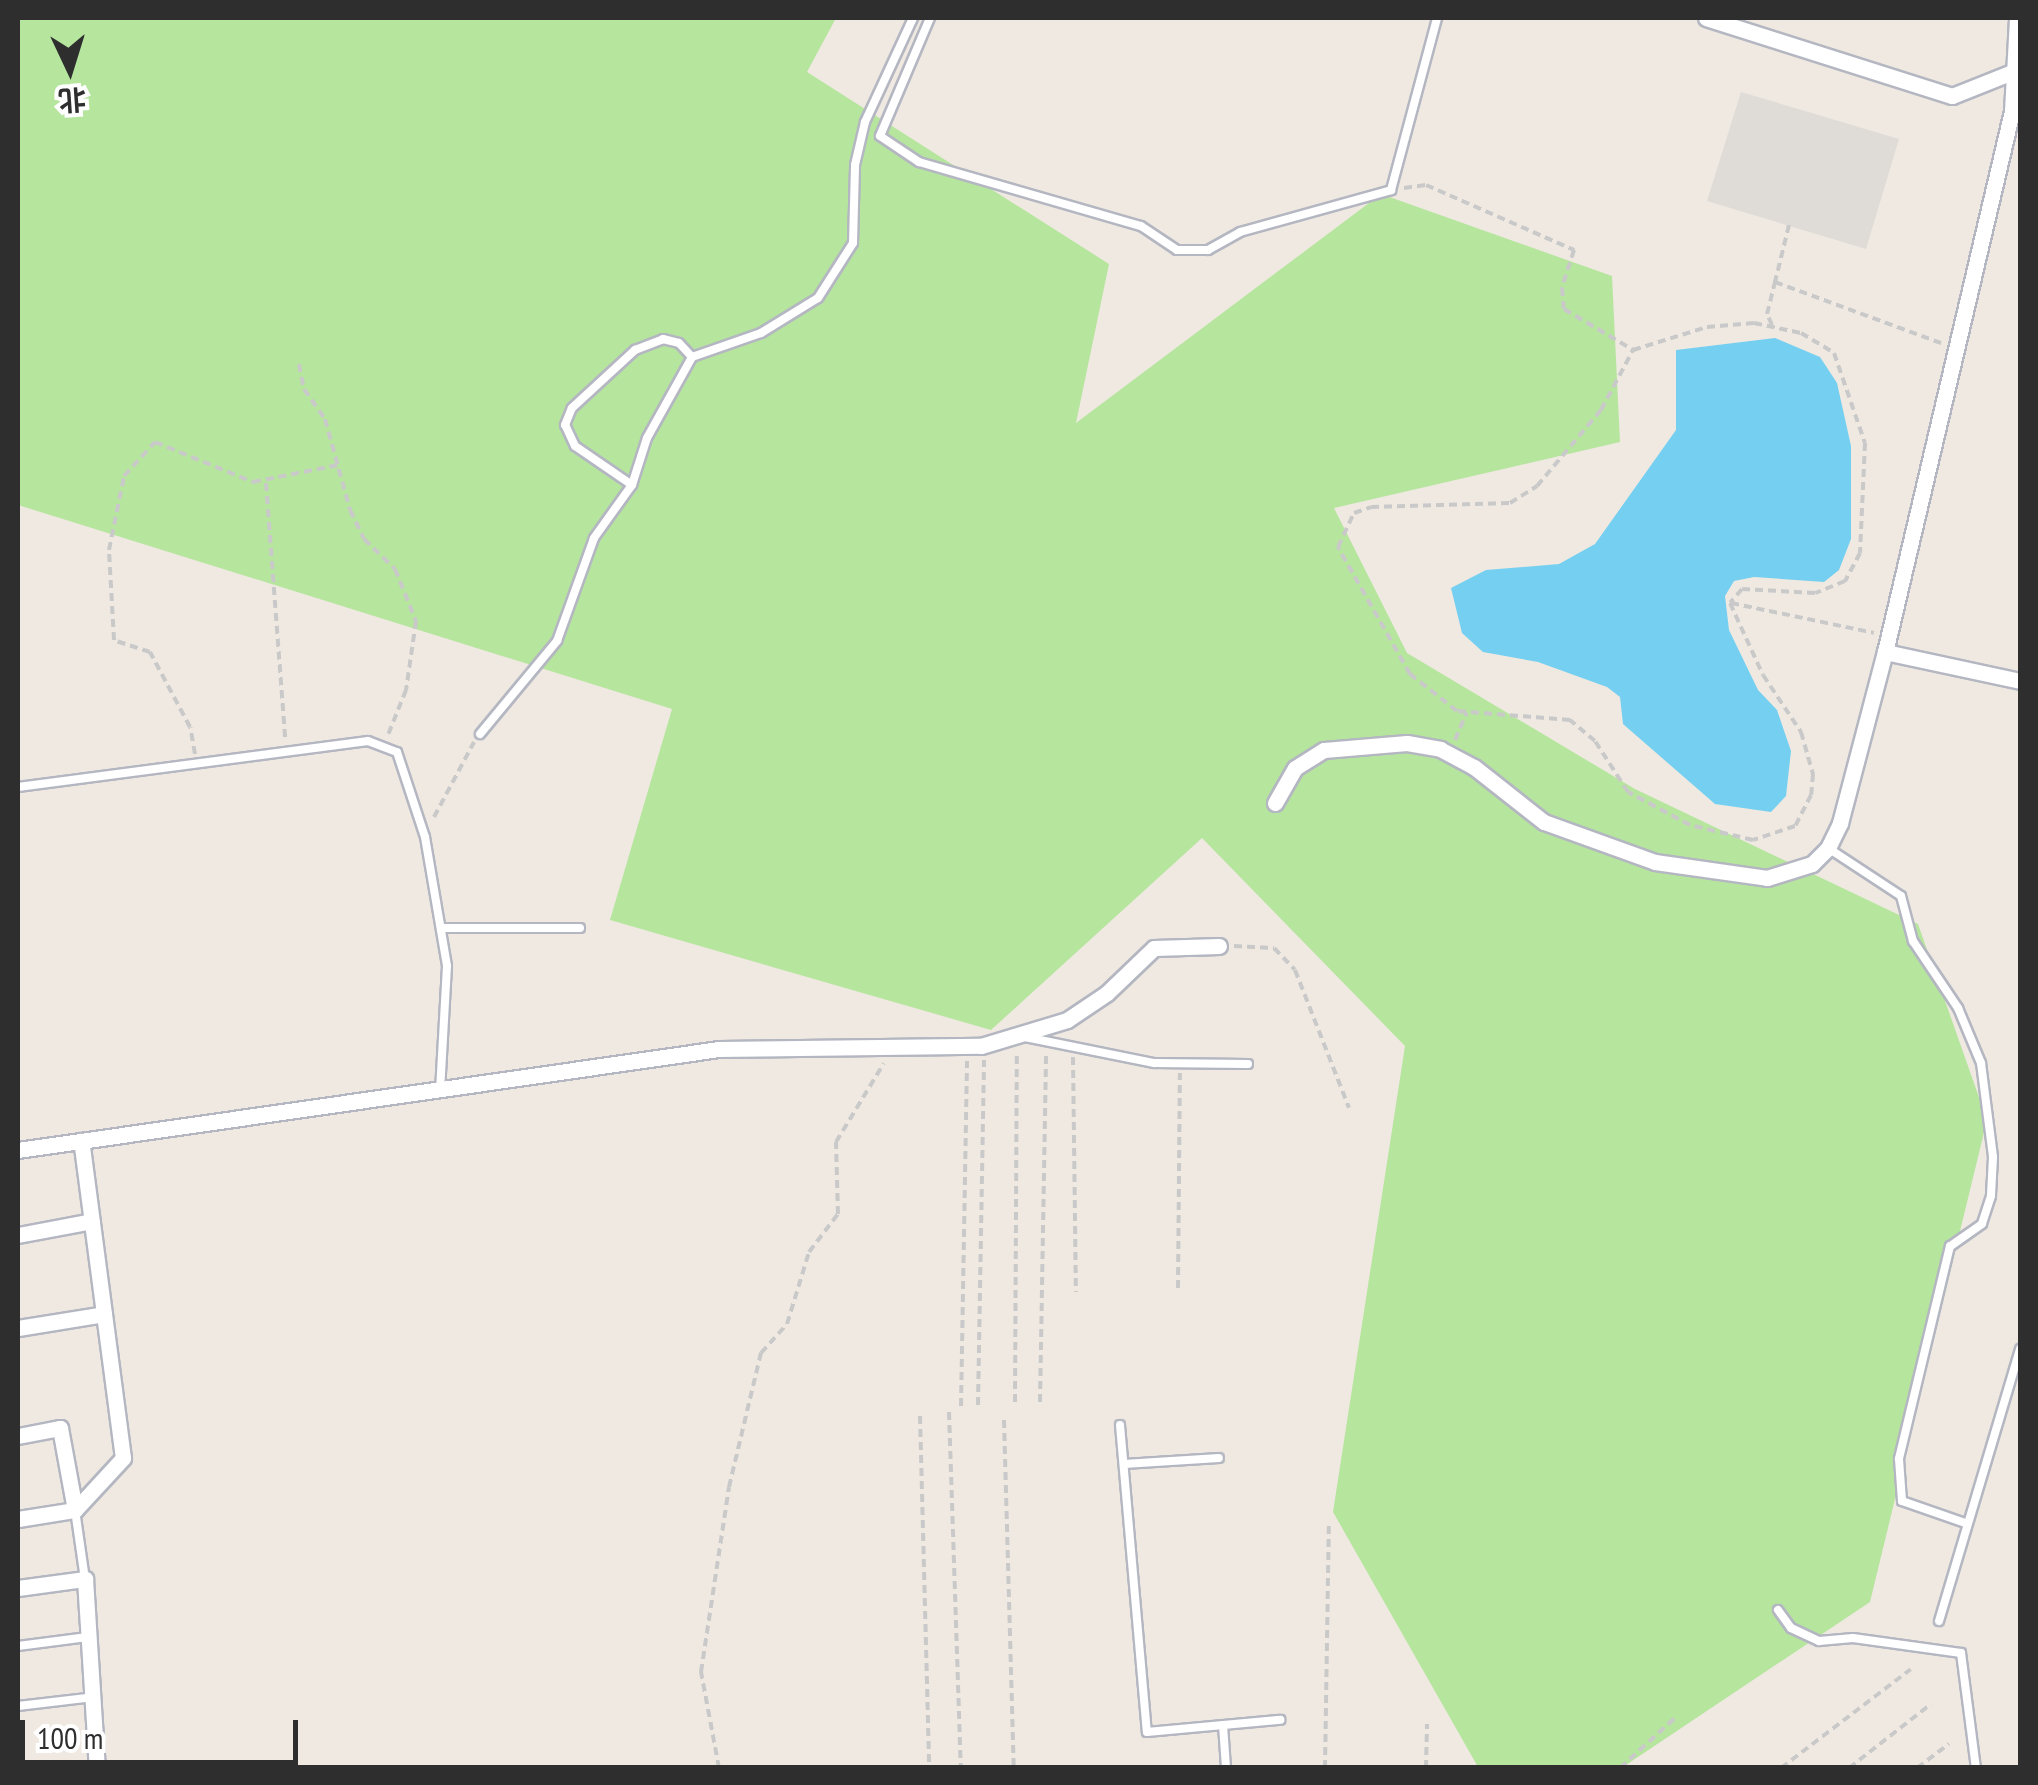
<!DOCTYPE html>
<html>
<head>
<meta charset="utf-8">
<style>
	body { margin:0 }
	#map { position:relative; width:2038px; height:1785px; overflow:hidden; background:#efe9e1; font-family:"PT Sans Narrow","Noto Sans SC",sans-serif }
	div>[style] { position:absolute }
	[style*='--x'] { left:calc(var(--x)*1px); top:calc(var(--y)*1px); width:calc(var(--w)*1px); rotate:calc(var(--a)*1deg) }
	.green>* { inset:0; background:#b6e59e }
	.plaza>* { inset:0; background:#dfdcd8 }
	.water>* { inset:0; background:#75cff0 }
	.path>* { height:4px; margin-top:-2px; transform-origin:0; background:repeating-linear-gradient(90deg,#c9c9c9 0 8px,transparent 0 13px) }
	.roads { filter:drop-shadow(2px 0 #b4b7c1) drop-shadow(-2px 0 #b4b7c1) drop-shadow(0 2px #b4b7c1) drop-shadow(0 -2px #b4b7c1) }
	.lane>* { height:8px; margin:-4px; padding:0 4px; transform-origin:4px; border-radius:4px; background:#fff }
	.street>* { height:15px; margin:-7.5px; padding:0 7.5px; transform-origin:7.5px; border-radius:7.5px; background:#fff }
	span { translate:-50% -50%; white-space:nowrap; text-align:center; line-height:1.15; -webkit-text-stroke:10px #fff; paint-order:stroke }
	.frame { position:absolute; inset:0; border:20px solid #2e2e2e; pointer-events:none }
	.north { position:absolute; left:20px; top:20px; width:100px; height:100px; -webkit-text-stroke:8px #fff; paint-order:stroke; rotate:176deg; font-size:28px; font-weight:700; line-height:40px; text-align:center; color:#2e2e2e }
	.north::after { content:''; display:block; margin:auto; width:35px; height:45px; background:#2e2e2e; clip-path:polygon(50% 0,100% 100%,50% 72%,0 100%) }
	.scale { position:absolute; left:20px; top:1720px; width:278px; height:45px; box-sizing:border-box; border:5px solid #2e2e2e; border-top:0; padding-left:12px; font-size:30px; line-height:35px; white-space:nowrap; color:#2e2e2e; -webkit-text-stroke:8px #fff; paint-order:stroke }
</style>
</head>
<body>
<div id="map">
	<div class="green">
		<div style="clip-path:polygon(18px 18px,836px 18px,807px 72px,1109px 264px,1076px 423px,1381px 194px,1612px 276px,1620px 442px,1334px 508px,1407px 653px,1635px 789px,1918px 924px,1987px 1120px,1870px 1602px,1623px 1767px,1478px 1767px,1333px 1512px,1405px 1046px,1202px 838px,991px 1030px,610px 920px,672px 709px,18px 505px)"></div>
	</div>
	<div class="plaza">
		<div style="clip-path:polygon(1741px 92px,1899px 139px,1866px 249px,1707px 201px)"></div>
	</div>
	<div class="water">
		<div style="clip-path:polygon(1775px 338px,1820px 357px,1837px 383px,1851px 446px,1851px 539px,1839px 570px,1824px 582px,1754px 577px,1734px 581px,1725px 596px,1729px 630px,1758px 690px,1777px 710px,1791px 751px,1786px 796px,1771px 812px,1715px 804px,1623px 724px,1620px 697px,1607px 687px,1538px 662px,1483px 652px,1462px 633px,1451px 588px,1486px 570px,1559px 564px,1595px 544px,1676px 430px,1676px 350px)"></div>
	</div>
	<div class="path">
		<div style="--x:1404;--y:188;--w:22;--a:-8"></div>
		<div style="--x:1426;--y:185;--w:162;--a:23.7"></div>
		<div style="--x:1574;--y:250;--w:40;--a:108"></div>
		<div style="--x:1562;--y:288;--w:21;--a:85"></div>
		<div style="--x:1564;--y:309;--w:80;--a:30.7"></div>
		<div style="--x:1789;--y:225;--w:59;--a:103.8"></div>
		<div style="--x:1775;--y:282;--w:177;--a:20.2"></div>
		<div style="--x:1754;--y:323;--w:48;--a:12"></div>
		<div style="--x:1801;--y:333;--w:39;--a:31"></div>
		<div style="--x:1834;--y:353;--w:95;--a:71"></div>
		<div style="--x:1865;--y:443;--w:110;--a:92.6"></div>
		<div style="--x:1860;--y:553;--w:32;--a:118"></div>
		<div style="--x:1845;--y:581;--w:32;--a:158"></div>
		<div style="--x:1815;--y:593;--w:73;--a:-176.9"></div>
		<div style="--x:1742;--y:589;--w:18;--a:131"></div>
		<div style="--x:1730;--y:603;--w:79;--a:65.4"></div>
		<div style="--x:1763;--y:675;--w:69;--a:56.3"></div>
		<div style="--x:1801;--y:732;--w:44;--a:74.1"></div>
		<div style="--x:1813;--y:774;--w:21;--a:95"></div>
		<div style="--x:1811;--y:795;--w:35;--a:117"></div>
		<div style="--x:1795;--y:826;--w:44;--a:161.6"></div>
		<div style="--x:1753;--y:840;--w:65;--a:-166.6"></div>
		<div style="--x:1690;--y:825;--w:70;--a:-152"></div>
		<div style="--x:1628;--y:792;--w:61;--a:-122.9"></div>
		<div style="--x:1595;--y:741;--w:33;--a:-140"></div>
		<div style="--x:1570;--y:720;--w:113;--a:-175.4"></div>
		<div style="--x:1457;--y:711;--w:60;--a:-141.8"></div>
		<div style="--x:1410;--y:674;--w:146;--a:-119.6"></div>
		<div style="--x:1338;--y:547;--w:38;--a:-65"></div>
		<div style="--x:1354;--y:513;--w:18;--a:-19"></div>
		<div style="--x:1371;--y:507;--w:139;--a:-1.6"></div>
		<div style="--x:1510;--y:503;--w:32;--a:-32"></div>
		<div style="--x:1537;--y:486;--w:99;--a:-49.9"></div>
		<div style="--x:1601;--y:410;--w:68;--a:-61.9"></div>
		<div style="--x:1633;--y:350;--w:77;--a:-17.3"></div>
		<div style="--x:1707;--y:327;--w:47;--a:-4.9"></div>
		<div style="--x:1772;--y:325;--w:12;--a:-114"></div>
		<div style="--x:1767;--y:314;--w:33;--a:-76"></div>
		<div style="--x:299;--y:364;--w:25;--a:79"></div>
		<div style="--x:304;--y:389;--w:37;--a:55"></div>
		<div style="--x:325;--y:419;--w:94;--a:74.6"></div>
		<div style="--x:350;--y:510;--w:32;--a:64"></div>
		<div style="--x:364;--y:539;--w:43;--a:44.1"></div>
		<div style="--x:395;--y:569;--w:56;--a:68"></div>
		<div style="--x:416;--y:621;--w:70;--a:98.2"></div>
		<div style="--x:406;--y:690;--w:48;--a:111.8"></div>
		<div style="--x:266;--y:483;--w:256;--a:85.7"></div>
		<div style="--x:1731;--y:603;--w:146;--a:11.8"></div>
		<div style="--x:1455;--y:740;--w:30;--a:-67"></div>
		<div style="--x:195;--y:754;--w:27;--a:-100"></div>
		<div style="--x:190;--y:727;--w:85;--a:-118.1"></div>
		<div style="--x:150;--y:652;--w:38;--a:-162"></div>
		<div style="--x:114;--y:640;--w:90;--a:-93.2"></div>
		<div style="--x:109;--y:550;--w:76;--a:-78.5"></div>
		<div style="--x:124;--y:476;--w:46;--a:-47.6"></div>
		<div style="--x:155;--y:442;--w:106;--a:22.2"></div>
		<div style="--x:253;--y:482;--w:87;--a:-11.3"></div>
		<div style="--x:434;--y:817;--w:85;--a:-61.9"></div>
		<div style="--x:1234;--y:946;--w:40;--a:2.9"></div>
		<div style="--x:1274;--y:948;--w:30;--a:46"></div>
		<div style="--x:1295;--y:970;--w:148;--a:68.6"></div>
		<div style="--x:1073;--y:1057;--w:235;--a:89.3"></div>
		<div style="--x:1178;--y:1288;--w:215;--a:-89.5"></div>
		<div style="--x:1015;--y:1402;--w:351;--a:-89.7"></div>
		<div style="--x:1040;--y:1402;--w:350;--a:-89"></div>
		<div style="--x:978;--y:1405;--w:345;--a:-89"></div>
		<div style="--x:961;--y:1406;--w:345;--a:-89"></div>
		<div style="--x:949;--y:1412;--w:356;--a:88.1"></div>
		<div style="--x:920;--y:1416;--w:352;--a:88.5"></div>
		<div style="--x:1004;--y:1420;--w:348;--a:88.4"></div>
		<div style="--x:719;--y:1768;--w:98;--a:-100.6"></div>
		<div style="--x:701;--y:1672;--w:187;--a:-81.4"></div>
		<div style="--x:729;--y:1487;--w:138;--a:-76.6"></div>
		<div style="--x:761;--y:1353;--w:39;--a:-48"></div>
		<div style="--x:787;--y:1324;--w:75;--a:-73"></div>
		<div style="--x:809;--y:1252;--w:48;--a:-52.7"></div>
		<div style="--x:838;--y:1214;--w:72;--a:-91.6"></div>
		<div style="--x:836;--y:1142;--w:92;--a:-58.7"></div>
		<div style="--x:1325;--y:1768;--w:247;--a:-89.1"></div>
		<div style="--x:1426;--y:1768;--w:44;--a:-88.7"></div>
		<div style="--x:1620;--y:1768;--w:76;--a:-42.3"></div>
		<div style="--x:1781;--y:1768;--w:163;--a:-37.3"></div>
		<div style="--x:1849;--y:1768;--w:104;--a:-38"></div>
		<div style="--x:1917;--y:1768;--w:40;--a:-37"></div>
	</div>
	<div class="roads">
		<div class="lane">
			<div style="--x:930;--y:18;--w:128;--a:113"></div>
			<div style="--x:880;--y:136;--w:47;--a:33.7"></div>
			<div style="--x:919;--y:162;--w:231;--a:16.1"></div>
			<div style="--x:1141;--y:226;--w:43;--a:33.7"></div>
			<div style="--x:1177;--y:250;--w:31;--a:0"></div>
			<div style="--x:1208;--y:250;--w:37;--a:-29"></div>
			<div style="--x:1240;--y:232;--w:157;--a:-15.5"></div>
			<div style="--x:1391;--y:190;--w:178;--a:-75"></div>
			<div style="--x:632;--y:485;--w:69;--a:-145.6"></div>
			<div style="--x:575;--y:446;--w:23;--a:-115"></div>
			<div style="--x:565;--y:425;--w:18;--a:-68"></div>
			<div style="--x:572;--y:408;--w:86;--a:-42.6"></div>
			<div style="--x:635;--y:350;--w:30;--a:-21"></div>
			<div style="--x:663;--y:339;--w:16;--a:14"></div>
			<div style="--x:679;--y:343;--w:19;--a:47"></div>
			<div style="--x:480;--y:734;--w:121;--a:-50.4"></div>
			<div style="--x:557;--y:641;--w:109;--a:-70.2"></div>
			<div style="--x:594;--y:538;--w:65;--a:-54.4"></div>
			<div style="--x:632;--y:485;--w:49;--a:-72.3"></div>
			<div style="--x:647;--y:438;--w:93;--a:-60.9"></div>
			<div style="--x:692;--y:357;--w:73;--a:-19.2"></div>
			<div style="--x:761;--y:333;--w:67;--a:-31.6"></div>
			<div style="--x:818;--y:298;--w:65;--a:-57.5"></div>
			<div style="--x:853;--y:243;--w:78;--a:-88.5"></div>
			<div style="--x:855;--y:165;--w:44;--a:-76.9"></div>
			<div style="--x:865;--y:122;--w:115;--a:-65.2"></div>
			<div style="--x:18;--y:787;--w:353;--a:-7.5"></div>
			<div style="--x:368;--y:741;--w:31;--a:21"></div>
			<div style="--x:397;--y:752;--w:89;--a:71.8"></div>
			<div style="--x:425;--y:837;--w:131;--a:80.3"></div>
			<div style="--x:447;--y:966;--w:124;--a:93.2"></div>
			<div style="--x:1828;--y:848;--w:87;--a:33.3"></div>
			<div style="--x:1901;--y:896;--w:47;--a:75.1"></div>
			<div style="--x:1913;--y:941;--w:81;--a:56.1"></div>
			<div style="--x:1958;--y:1008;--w:60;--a:67.3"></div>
			<div style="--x:1981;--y:1063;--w:95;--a:82.7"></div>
			<div style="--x:1993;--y:1157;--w:39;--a:93"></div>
			<div style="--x:1991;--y:1196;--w:29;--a:108"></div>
			<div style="--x:1982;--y:1224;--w:39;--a:145"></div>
			<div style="--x:1950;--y:1246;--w:219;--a:103.5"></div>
			<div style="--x:1899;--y:1459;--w:42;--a:85.9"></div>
			<div style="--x:1902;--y:1501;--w:67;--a:19.2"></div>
			<div style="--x:441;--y:928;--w:139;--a:0"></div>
			<div style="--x:1025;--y:1037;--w:132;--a:11.4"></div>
			<div style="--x:1154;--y:1063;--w:94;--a:0.6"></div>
			<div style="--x:1120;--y:1425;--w:308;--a:85"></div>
			<div style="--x:1147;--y:1732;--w:134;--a:-5.2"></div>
			<div style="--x:1124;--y:1464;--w:95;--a:-3.6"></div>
			<div style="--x:75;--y:1510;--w:70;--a:81.8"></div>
			<div style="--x:1778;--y:1610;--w:22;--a:54"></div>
			<div style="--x:1791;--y:1628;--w:31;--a:25"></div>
			<div style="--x:1819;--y:1641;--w:34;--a:-5"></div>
			<div style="--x:1853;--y:1638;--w:109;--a:7.9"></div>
			<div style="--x:1961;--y:1653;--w:116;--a:82.6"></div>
			<div style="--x:1939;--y:1621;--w:284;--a:-73.4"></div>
			<div style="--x:18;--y:1646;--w:70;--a:-7.4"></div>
			<div style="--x:18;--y:1706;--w:78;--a:-6.7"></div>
			<div style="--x:1223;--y:1725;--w:43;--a:86"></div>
		</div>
		<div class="street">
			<div style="--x:1706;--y:18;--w:258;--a:17.6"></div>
			<div style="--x:1952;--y:96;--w:73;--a:-21.7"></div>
			<div style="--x:1885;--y:652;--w:138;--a:12.1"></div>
			<div style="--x:1275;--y:803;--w:40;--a:-60.3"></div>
			<div style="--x:1295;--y:768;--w:34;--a:-32"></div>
			<div style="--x:1324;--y:750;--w:83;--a:-4.8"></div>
			<div style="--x:1407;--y:743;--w:34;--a:10"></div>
			<div style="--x:1440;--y:749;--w:38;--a:28"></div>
			<div style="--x:1474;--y:767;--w:89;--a:38.2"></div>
			<div style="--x:1544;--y:822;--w:118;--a:19.8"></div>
			<div style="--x:1655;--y:862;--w:113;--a:8.1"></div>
			<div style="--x:1767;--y:878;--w:47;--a:-17.3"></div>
			<div style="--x:1812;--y:864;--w:23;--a:-45"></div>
			<div style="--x:1828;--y:848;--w:28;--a:-64"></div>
			<div style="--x:1840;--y:823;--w:177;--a:-75.3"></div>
			<div style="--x:1885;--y:652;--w:556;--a:-76.79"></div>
			<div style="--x:2012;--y:111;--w:93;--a:-86.9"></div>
			<div style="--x:18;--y:1150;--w:708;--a:-8.2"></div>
			<div style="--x:719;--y:1049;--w:262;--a:-0.7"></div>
			<div style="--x:981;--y:1046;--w:90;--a:-16.8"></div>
			<div style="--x:1067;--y:1020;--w:48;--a:-34"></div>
			<div style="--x:1107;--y:993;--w:65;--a:-43.8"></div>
			<div style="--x:1154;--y:948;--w:65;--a:-1.8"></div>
			<div style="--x:18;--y:1235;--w:75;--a:-10.7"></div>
			<div style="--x:18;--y:1328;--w:87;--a:-9.2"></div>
			<div style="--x:18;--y:1436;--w:43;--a:-10.8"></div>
			<div style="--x:60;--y:1428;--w:83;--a:79.6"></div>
			<div style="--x:18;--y:1519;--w:58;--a:-9"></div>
			<div style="--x:75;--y:1510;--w:71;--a:-47.3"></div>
			<div style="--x:123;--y:1458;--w:320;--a:-97.5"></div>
			<div style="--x:18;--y:1588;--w:68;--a:-7.7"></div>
			<div style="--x:85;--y:1579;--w:189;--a:86.4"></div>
		</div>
	</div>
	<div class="frame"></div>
	<div class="north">北</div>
	<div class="scale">100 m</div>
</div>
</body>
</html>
